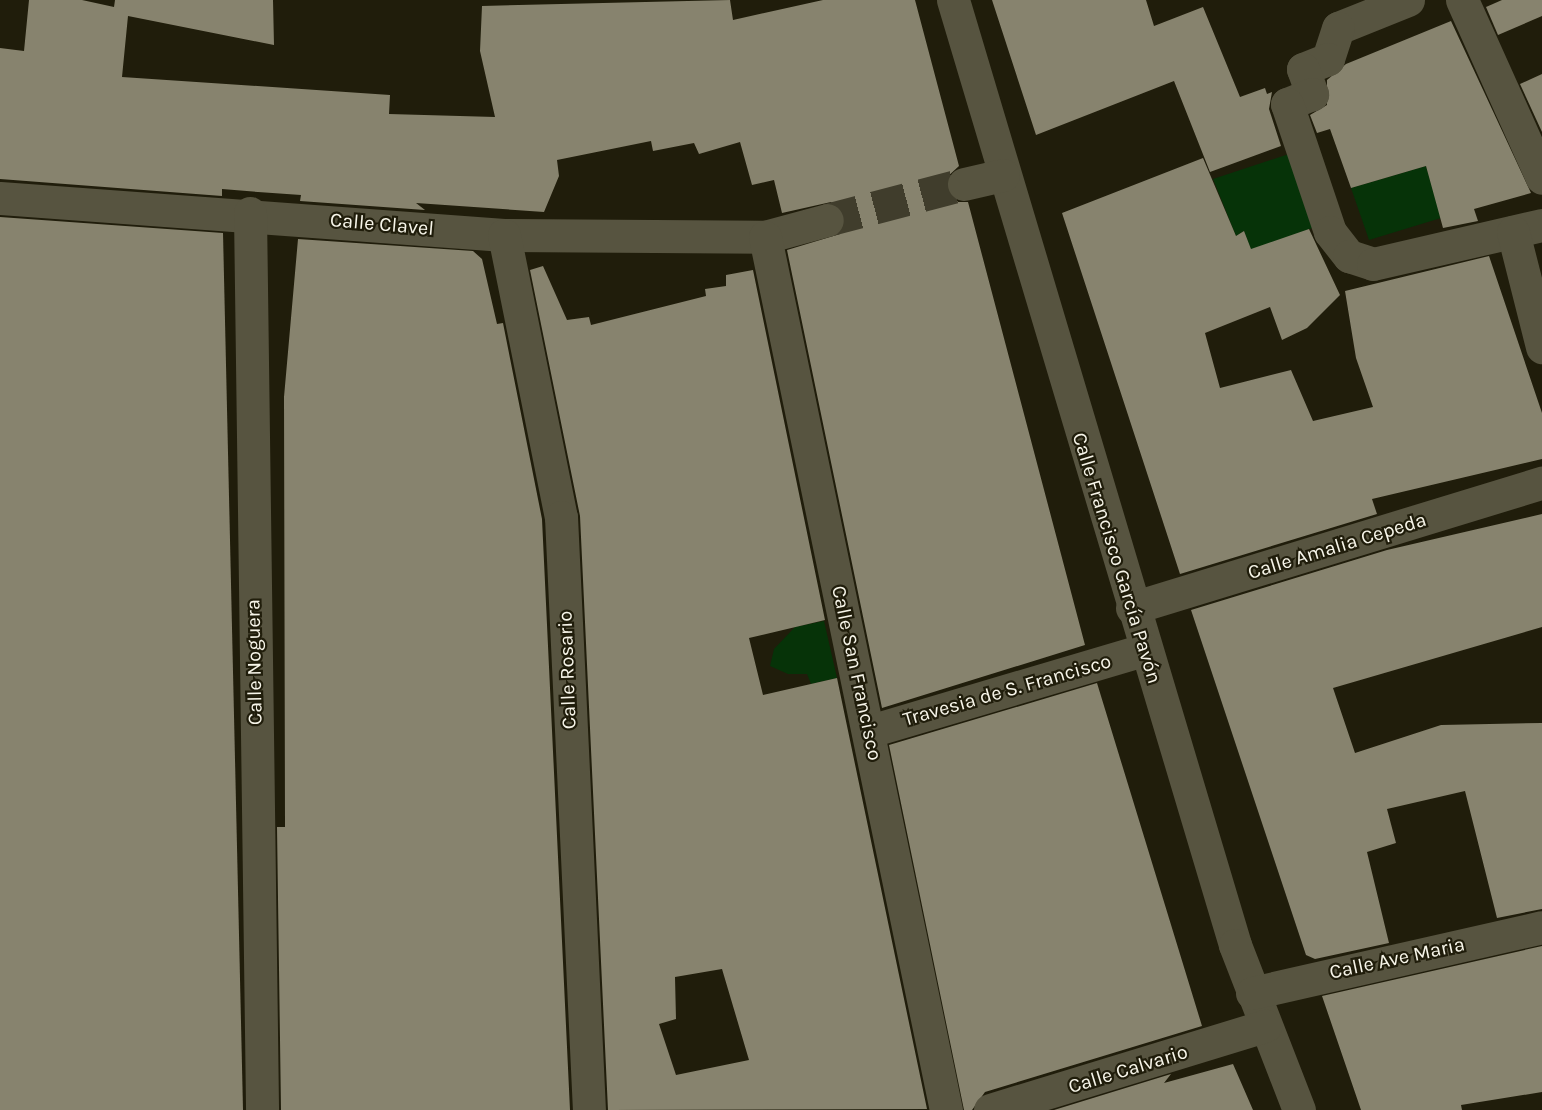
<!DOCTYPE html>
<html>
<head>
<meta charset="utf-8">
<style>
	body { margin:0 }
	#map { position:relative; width:1542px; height:1110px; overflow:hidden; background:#201d0b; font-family:Karla,sans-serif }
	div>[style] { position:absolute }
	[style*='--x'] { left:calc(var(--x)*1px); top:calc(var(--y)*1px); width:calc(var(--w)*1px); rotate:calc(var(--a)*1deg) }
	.green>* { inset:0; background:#063308 }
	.building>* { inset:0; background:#87836e }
	.minor-tunnel>* { height:33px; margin-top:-16.5px; transform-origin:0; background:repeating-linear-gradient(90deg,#403d2c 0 33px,transparent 0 49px) }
	.minor>* { height:33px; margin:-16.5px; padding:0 16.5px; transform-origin:16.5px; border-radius:16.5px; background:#575440 }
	span { translate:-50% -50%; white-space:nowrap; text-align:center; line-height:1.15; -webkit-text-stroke:4.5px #201d0b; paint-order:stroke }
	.street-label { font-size:20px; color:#f7f5e9 }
</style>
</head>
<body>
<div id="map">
	<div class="green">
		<div style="clip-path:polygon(1289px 154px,1315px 227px,1251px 250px,1244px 231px,1236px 236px,1213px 179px)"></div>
		<div style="clip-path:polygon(1426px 166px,1441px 218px,1369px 240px,1351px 188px)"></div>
		<div style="clip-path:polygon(824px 621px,837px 678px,811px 684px,807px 674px,788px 674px,770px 666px,774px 649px,795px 627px)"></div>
	</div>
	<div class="building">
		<div style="clip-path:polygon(29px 0,82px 0,114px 7px,115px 0,273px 0,274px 45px,128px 16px,122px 77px,390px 95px,389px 114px,495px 117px,480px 51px,482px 6px,730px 0,733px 20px,823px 0,915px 0,959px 166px,946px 178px,946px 189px,958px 202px,968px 202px,1085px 645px,882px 708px,787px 250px,840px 234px,845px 216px,831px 202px,782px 213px,774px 180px,752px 185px,740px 142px,699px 154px,694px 143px,653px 151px,651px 141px,557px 160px,559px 176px,544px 212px,416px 203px,425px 210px,300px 201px,301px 195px,258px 192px,222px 189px,222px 196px,0 179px,0 48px,24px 51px)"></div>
		<div style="clip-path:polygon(992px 0,1146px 0,1154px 26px,1203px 7px,1240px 97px,1265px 88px,1267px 94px,1272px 92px,1269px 109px,1281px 146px,1210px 172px,1174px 81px,1036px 135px)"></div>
		<div style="clip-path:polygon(1502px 0,1542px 0,1542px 16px,1498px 35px,1486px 7px)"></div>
		<div style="clip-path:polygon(1451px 21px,1531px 193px,1474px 209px,1478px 221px,1443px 228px,1426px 166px,1351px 188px,1330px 129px,1317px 133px,1310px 115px,1327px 105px,1327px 80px,1346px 64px)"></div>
		<div style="clip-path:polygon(1542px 74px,1542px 132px,1520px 84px)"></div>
		<div style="clip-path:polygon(1203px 158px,1236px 236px,1244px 231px,1251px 249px,1309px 229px,1340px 295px,1307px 328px,1282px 340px,1270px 307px,1205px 333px,1220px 388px,1291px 370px,1313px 421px,1373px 407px,1356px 358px,1345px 291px,1489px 256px,1542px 413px,1542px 459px,1372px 499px,1377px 514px,1180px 574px,1062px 213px)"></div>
		<div style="clip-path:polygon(0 217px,223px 233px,243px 1110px,0 1110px)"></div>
		<div style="clip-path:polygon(298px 239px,473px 251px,482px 259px,497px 324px,503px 323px,542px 519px,570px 1110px,281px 1110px,277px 827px,285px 827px,284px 397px)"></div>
		<div style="clip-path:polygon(evenodd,543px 266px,567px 320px,589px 317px,591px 325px,706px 296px,705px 289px,726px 286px,726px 275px,753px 270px,825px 620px,749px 638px,763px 695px,837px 678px,927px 1109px,608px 1110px,580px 516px,530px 270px,543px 266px,722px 969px,749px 1060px,676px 1075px,659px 1024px,676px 1019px,675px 977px,722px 969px)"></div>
		<div style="clip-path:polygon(1542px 514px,1542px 627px,1333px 688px,1355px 753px,1441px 725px,1542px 723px,1542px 909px,1497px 918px,1465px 791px,1387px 809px,1396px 843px,1367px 852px,1389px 943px,1315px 959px,1306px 955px,1191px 610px,1387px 550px)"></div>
		<div style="clip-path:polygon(1097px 683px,1202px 1026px,985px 1092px,972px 1110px,964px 1110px,889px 745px)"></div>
		<div style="clip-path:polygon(1542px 946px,1542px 1092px,1461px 1105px,1462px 1110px,1361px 1110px,1322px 996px)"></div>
		<div style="clip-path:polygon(1233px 1064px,1253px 1110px,1054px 1110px,1171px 1074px,1164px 1083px)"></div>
	</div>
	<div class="minor-tunnel">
		<div style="--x:827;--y:220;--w:142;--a:-14.7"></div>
	</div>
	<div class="minor">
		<div style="--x:953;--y:0;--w:986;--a:73.38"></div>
		<div style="--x:1235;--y:945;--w:177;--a:68.8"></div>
		<div style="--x:1408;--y:0;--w:75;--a:158.2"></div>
		<div style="--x:1338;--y:28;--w:33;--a:108"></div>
		<div style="--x:1328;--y:59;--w:27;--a:158"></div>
		<div style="--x:1303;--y:69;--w:27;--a:70"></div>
		<div style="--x:1312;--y:94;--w:27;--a:158"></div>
		<div style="--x:1287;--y:104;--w:135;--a:71.4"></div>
		<div style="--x:1330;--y:232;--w:31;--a:52"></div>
		<div style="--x:1349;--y:256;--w:25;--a:18"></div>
		<div style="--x:1373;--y:264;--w:173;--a:-13"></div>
		<div style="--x:1462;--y:0;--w:195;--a:65.8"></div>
		<div style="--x:964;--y:184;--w:40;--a:-13"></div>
		<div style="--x:0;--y:198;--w:505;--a:4.2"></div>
		<div style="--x:504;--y:235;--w:261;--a:0.4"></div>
		<div style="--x:765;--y:237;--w:64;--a:-15.3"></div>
		<div style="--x:250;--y:213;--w:897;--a:89.23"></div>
		<div style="--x:1513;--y:232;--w:119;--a:75.8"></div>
		<div style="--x:504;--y:235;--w:288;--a:78.6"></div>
		<div style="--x:561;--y:517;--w:594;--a:87.3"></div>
		<div style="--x:765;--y:237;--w:892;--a:78.29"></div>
		<div style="--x:1132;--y:608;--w:429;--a:-17"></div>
		<div style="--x:870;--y:731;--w:286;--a:-16.5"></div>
		<div style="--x:1252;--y:993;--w:297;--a:-12.8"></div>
		<div style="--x:990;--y:1110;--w:288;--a:-17"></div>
	</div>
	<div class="street-label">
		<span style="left:382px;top:224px;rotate:5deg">Calle Clavel</span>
		<span style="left:1337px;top:546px;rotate:-17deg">Calle Amalia Cepeda</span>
		<span style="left:1117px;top:558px;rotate:73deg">Calle Francisco García Pavón</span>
		<span style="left:254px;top:662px;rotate:-91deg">Calle Noguera</span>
		<span style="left:567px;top:670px;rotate:-92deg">Calle Rosario</span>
		<span style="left:857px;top:673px;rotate:78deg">Calle San Francisco</span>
		<span style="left:1007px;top:690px;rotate:-16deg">Travesia de S. Francisco</span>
		<span style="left:1397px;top:958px;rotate:-12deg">Calle Ave Maria</span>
		<span style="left:1128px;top:1069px;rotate:-17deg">Calle Calvario</span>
	</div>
</div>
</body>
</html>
